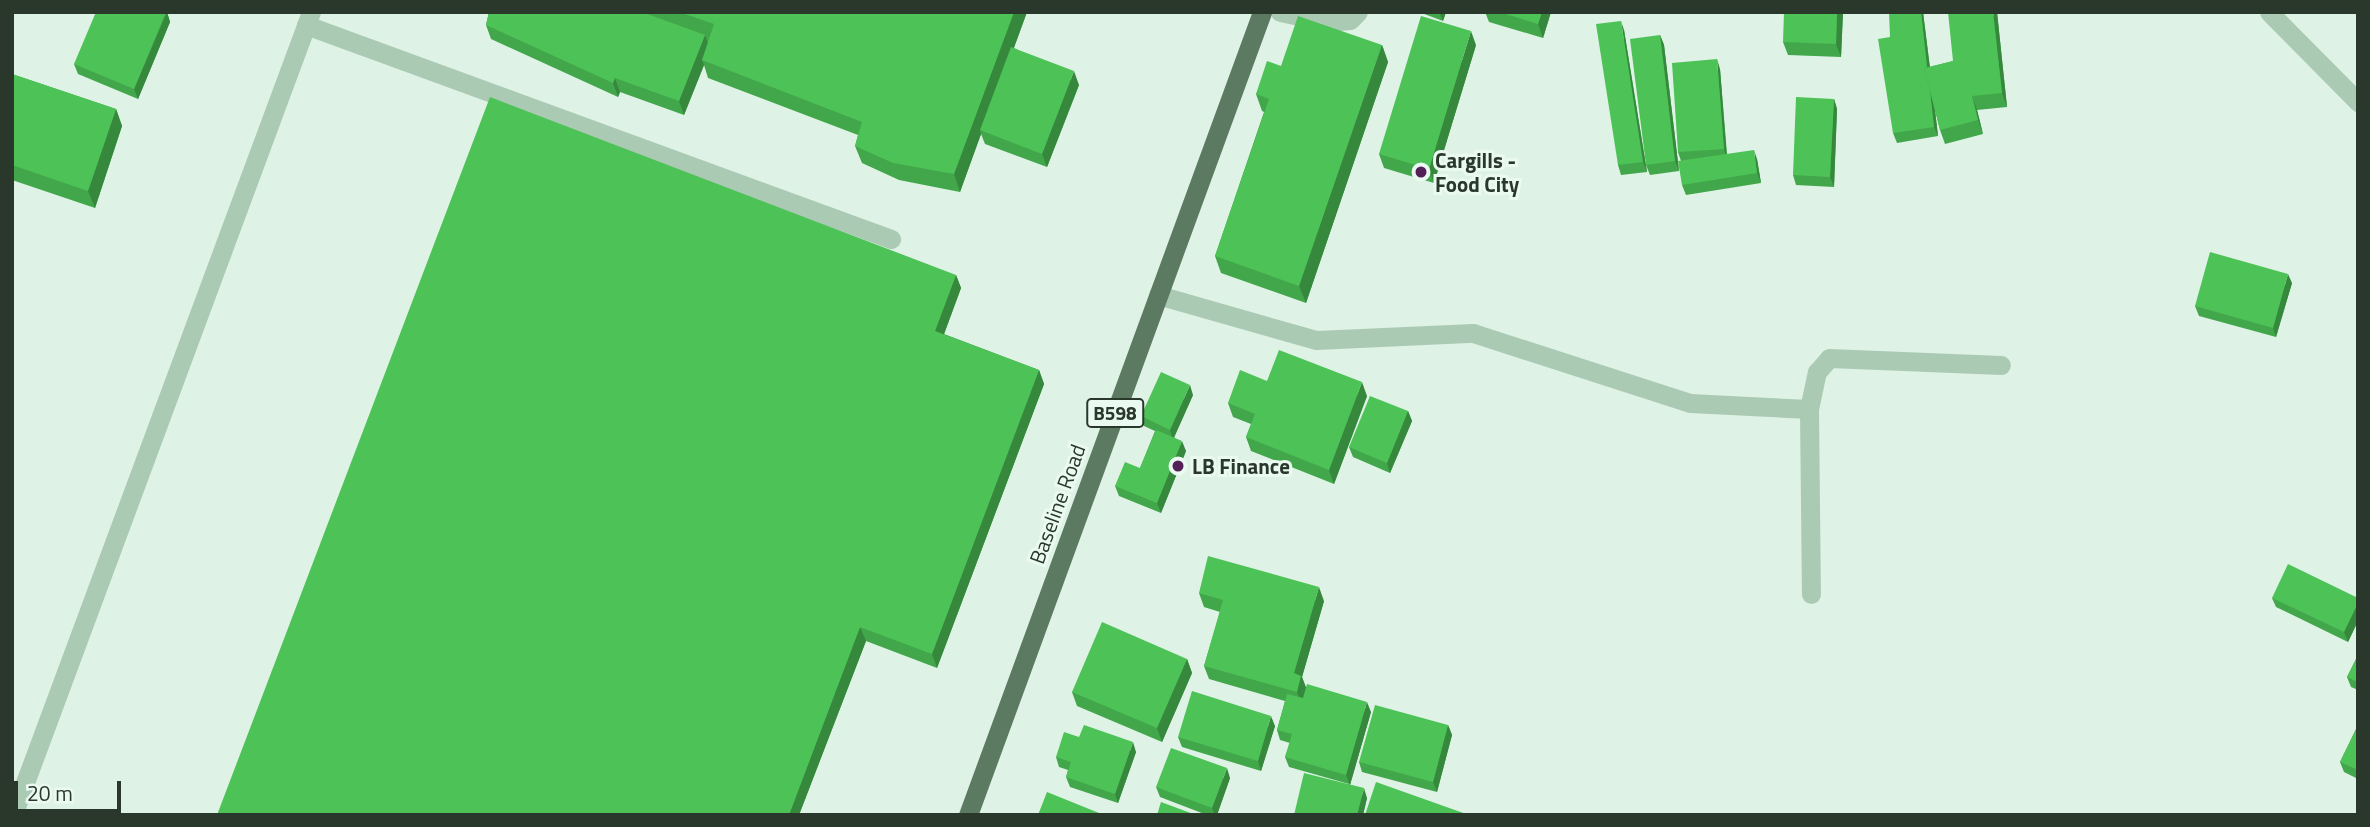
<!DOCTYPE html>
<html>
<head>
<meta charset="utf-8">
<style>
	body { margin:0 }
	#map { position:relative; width:2370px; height:827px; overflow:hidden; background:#dff2e6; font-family:"Titillium Web",sans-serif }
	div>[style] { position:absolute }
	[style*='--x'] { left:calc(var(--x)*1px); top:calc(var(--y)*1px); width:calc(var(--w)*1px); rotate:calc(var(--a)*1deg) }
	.service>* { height:19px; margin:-9.5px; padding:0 9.5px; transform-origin:9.5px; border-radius:9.5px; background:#abcab4 }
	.minor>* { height:19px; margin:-9.5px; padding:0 9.5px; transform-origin:9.5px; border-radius:9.5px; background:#abcab4 }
	.primary>* { height:19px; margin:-9.5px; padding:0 9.5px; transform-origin:9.5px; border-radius:9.5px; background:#5c7961 }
	.wall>* { inset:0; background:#42a74b }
	.shaded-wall>* { inset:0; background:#36883d }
	.building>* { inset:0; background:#4dc257 }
	.dots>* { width:19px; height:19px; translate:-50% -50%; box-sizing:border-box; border:4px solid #ebfaf1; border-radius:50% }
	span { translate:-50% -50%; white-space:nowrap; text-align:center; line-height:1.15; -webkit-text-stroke:6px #ebfaf1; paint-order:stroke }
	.shield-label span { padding:2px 5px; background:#ebfaf1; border:2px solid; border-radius:5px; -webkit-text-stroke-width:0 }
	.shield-label { font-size:19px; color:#2a382c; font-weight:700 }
	.poi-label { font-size:21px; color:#2a382c; font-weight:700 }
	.left { translate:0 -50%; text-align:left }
	.street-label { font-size:21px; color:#2a382c }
	.frame { position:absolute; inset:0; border:14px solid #2a382c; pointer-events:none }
	.scale { position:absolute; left:14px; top:781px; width:107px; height:32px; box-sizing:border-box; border:4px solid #2a382c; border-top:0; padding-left:9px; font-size:21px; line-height:24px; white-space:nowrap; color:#2a382c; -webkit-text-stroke:5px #ebfaf1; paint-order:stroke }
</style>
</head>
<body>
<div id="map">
	<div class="service">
		<div style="--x:1280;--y:12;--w:48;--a:12"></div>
		<div style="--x:1327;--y:22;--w:23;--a:-5"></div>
		<div style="--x:1350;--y:20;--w:11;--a:-45"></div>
		<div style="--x:306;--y:25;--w:623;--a:20.09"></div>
		<div style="--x:1158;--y:295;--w:164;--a:15.9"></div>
		<div style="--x:1316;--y:340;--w:157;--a:-2.6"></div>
		<div style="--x:1473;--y:333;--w:228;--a:17.9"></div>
		<div style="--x:1690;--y:403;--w:119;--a:2.9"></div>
		<div style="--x:1809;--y:409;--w:185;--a:89.4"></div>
		<div style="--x:1809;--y:409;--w:38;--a:-78"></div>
		<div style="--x:1817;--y:372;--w:18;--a:-49"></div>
		<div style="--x:1829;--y:358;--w:172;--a:2.3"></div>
	</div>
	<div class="minor">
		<div style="--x:2269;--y:12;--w:127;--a:45.3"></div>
		<div style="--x:13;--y:815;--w:857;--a:-69.64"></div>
	</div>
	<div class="primary">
		<div style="--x:968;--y:815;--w:855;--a:-69.89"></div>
	</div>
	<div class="wall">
		<div style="clip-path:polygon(167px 12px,170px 22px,138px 99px,78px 74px,74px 64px)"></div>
		<div style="clip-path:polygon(489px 12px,1027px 12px,1014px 48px,1079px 85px,1047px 167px,985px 144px,981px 134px,960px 192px,899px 180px,862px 163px,855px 146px,858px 135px,708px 78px,704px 65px,684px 115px,620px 92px,618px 97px,491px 39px,486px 25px)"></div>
		<div style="clip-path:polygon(1419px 12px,1446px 12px,1443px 21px)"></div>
		<div style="clip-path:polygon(1485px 12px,1551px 12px,1543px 38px,1489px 22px)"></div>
		<div style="clip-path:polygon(1843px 12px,1841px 57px,1788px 55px,1783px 42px)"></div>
		<div style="clip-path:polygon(1923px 12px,1930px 67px,1953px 61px,1997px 12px,2007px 107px,1977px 110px,1983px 134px,1945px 144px,1940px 130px,1935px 109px,1938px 136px,1897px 143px,1893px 133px,1890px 37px)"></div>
		<div style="clip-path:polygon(1624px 30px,1647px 172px,1621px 175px,1618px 165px)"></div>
		<div style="clip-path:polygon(1660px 35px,1664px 45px,1679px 171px,1650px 175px,1646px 165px)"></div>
		<div style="clip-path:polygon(1382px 45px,1388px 62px,1306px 303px,1221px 273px,1215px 256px,1264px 112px,1262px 111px,1256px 94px,1281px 66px)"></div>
		<div style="clip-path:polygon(1476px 45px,1434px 183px,1384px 168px,1379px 154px)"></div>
		<div style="clip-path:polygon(1720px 69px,1727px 154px,1757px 159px,1761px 183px,1686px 195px,1682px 185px,1681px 161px,1678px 152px)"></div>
		<div style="clip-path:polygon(12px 74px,116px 109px,122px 126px,95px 208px,12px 180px)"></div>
		<div style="clip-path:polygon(1834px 99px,1837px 109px,1834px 187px,1796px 185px,1793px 175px)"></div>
		<div style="clip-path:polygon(956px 275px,961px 288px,944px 334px,1039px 370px,1044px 384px,937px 668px,866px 641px,799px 815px,217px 815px)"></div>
		<div style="clip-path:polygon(2292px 283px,2276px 337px,2199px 316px,2195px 306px)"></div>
		<div style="clip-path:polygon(1267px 381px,1367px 396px,1334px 484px,1251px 451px,1246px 437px,1251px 424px,1233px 417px,1228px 403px)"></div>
		<div style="clip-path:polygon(1193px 395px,1174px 437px,1186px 451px,1161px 513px,1119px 496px,1115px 486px,1140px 468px,1155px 431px,1144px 426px,1141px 416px)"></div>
		<div style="clip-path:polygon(1408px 411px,1412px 421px,1390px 473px,1353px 457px,1349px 447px)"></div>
		<div style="clip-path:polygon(1199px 593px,1324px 601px,1302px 677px,1306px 688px,1371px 712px,1350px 785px,1367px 798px,1363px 815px,1294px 815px,1349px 784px,1289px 767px,1285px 757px,1290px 743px,1280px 740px,1277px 730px,1285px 701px,1209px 679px,1204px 666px,1220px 612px,1204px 607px)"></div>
		<div style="clip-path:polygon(2272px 598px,2358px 598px,2358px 621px,2348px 642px,2276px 607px)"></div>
		<div style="clip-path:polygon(2358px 655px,2358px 690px,2351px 687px,2347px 677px)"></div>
		<div style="clip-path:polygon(1187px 659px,1192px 673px,1162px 742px,1077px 706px,1072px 692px)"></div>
		<div style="clip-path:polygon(1448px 725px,1452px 735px,1437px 792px,1362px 772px,1359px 762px)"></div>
		<div style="clip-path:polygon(2358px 725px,2358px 779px,2344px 772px,2340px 762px)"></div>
		<div style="clip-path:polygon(1275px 726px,1261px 771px,1182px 747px,1178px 737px)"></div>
		<div style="clip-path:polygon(1079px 737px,1136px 752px,1118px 803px,1070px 787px,1066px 777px,1068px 770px,1059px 767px,1056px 757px)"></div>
		<div style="clip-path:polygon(1230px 778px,1217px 815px,1207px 815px,1160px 797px,1156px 787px)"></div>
	</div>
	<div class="shaded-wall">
		<div style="clip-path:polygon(167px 12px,170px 22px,138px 99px,134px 89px)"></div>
		<div style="clip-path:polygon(1014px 12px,1027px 12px,983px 131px,980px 130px,981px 134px,960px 192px,954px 174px)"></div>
		<div style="clip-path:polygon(1439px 12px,1446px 12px,1443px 21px)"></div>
		<div style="clip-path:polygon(1542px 12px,1551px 12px,1543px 38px,1538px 24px)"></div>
		<div style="clip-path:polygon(1837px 12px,1843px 12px,1841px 57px,1836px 44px)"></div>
		<div style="clip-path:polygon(1921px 12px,1923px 12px,1938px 136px,1934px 127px)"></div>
		<div style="clip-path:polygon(1993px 12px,1997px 12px,2007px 107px,2002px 93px)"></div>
		<div style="clip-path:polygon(1621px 21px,1624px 30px,1647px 172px,1643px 162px)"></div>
		<div style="clip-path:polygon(1471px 31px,1476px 45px,1434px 183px,1429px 169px)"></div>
		<div style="clip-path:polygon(705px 35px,710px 49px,702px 60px,704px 65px,684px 115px,679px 101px)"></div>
		<div style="clip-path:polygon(1660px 35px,1664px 45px,1679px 171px,1675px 161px)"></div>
		<div style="clip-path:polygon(1382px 45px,1388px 62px,1306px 303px,1299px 286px)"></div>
		<div style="clip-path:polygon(1717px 59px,1720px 69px,1727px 159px,1724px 149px)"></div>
		<div style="clip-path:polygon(1074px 71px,1079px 85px,1047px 167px,1042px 154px)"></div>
		<div style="clip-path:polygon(615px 78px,620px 92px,618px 97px,613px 83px)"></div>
		<div style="clip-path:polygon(1972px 96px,1977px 110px,1983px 134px,1978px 120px)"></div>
		<div style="clip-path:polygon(1834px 99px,1837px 109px,1834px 187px,1830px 177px)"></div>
		<div style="clip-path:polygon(116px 109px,122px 126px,95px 208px,88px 191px)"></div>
		<div style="clip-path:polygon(1754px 150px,1757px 159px,1761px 183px,1757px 173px)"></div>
		<div style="clip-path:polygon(2288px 274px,2292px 283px,2276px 337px,2273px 328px)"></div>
		<div style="clip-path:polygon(956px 275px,961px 288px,940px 345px,935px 331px)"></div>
		<div style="clip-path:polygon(1039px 370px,1044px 384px,937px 668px,932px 654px)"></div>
		<div style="clip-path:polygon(1362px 382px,1367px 396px,1334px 484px,1329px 470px)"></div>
		<div style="clip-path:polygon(1190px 385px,1193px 395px,1173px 440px,1170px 430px)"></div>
		<div style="clip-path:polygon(1408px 411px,1412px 421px,1390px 473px,1387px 463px)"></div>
		<div style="clip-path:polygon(1182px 441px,1186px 451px,1161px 513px,1157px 503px)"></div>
		<div style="clip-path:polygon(1319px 587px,1324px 601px,1302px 677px,1307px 690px,1302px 706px,1297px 692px,1294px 673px)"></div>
		<div style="clip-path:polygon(2358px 603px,2358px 621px,2348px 642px,2344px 632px)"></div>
		<div style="clip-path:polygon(860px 627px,866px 641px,799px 815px,789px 815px)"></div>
		<div style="clip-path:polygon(1187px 659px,1192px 673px,1162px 742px,1157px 728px)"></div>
		<div style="clip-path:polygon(1367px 702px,1371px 712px,1350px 785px,1346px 775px)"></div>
		<div style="clip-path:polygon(1271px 716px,1275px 726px,1261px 771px,1258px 761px)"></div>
		<div style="clip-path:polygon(1448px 725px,1452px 735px,1437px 792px,1433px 782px)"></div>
		<div style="clip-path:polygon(1133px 742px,1136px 752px,1118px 803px,1115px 794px)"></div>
		<div style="clip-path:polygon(1227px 768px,1230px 778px,1217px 815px,1215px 815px,1212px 808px)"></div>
		<div style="clip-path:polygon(1364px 788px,1367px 798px,1363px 815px,1357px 815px)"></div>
	</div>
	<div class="building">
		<div style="clip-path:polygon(96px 12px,166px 12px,134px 89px,74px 64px)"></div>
		<div style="clip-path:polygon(489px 12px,642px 12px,705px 35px,679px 101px,615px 78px,613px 83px,486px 25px)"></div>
		<div style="clip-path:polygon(679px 12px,1014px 12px,954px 174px,893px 163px,855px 146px,862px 122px,702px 60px,714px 24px)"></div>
		<div style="clip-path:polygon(1499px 12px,1542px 12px,1538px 24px)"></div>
		<div style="clip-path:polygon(1784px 12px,1837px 12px,1836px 44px,1783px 42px)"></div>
		<div style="clip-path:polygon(1889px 12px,1921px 12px,1927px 67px,1924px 68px,1930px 91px,1934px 127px,1893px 133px,1878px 39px,1890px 37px)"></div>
		<div style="clip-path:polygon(1948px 12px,1993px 12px,2002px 93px,1972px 96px,1978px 120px,1940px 130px,1924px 68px,1953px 61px)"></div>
		<div style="clip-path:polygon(1298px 16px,1382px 45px,1299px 286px,1215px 256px,1269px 99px,1256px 94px,1267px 61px,1281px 66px)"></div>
		<div style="clip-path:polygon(1421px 16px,1471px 31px,1429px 169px,1379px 154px)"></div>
		<div style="clip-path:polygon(1621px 21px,1643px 162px,1618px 165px,1596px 24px)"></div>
		<div style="clip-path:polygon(1660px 35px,1675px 161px,1646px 165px,1630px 39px)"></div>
		<div style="clip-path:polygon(1011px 47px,1074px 71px,1042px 154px,980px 130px)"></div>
		<div style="clip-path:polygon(1717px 59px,1724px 149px,1678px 152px,1672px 63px)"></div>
		<div style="clip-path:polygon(12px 74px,116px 109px,88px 191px,12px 165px)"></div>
		<div style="clip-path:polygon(490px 97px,956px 275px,935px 331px,1039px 370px,932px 654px,860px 627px,789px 815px,217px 815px)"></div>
		<div style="clip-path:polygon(1796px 97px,1834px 99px,1830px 177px,1793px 175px)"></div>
		<div style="clip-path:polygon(1754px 150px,1757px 173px,1682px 185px,1678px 161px)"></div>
		<div style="clip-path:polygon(2210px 252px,2288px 274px,2273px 328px,2195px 306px)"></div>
		<div style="clip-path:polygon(1279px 350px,1362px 382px,1329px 470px,1246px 437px,1255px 414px,1228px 403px,1240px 370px,1267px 381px)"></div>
		<div style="clip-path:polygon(1161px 372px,1190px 385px,1170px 430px,1141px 416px)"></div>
		<div style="clip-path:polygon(1370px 396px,1408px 411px,1387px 463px,1349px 447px)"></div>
		<div style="clip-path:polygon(1156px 430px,1182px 441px,1157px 503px,1115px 486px,1125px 462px,1140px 468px)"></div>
		<div style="clip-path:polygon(1208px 556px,1319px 587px,1294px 673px,1301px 676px,1297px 692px,1204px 666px,1223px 600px,1199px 593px)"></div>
		<div style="clip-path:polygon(2288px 564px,2358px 598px,2358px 603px,2344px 632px,2272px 598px)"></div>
		<div style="clip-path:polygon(1102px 622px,1187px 659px,1157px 728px,1072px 692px)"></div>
		<div style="clip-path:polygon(2358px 655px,2358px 682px,2347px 677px)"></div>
		<div style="clip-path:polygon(1307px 684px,1367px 702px,1346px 775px,1285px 757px,1292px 734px,1277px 730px,1287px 694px,1303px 698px)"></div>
		<div style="clip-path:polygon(1192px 691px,1271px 716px,1258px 761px,1178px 737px)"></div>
		<div style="clip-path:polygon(1375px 705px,1448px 725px,1433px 782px,1359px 762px)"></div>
		<div style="clip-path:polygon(1084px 725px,1133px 742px,1115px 794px,1066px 777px,1071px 762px,1056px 757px,1064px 732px,1079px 737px)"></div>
		<div style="clip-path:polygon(2358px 725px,2358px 770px,2340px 762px)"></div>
		<div style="clip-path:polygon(1171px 748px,1227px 768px,1212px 808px,1156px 787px)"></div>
		<div style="clip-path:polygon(1304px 773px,1364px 788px,1357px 815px,1294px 815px)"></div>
		<div style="clip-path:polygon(1376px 782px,1469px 815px,1365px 815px)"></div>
		<div style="clip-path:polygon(1047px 792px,1104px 815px,1038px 815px)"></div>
		<div style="clip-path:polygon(1161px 802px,1196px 815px,1157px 815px)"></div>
	</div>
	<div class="dots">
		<div style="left:1421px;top:172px;background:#532058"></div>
		<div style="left:1178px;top:466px;background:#532058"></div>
	</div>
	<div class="shield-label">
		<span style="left:1115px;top:413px">B598</span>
	</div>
	<div class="poi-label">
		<span class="left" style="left:1435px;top:172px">Cargills -<br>Food City</span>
		<span class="left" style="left:1192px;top:466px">LB Finance</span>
	</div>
	<div class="street-label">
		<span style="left:1057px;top:504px;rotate:-70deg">Baseline Road</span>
	</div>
	<div class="frame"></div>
	<div class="scale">20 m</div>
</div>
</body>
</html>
